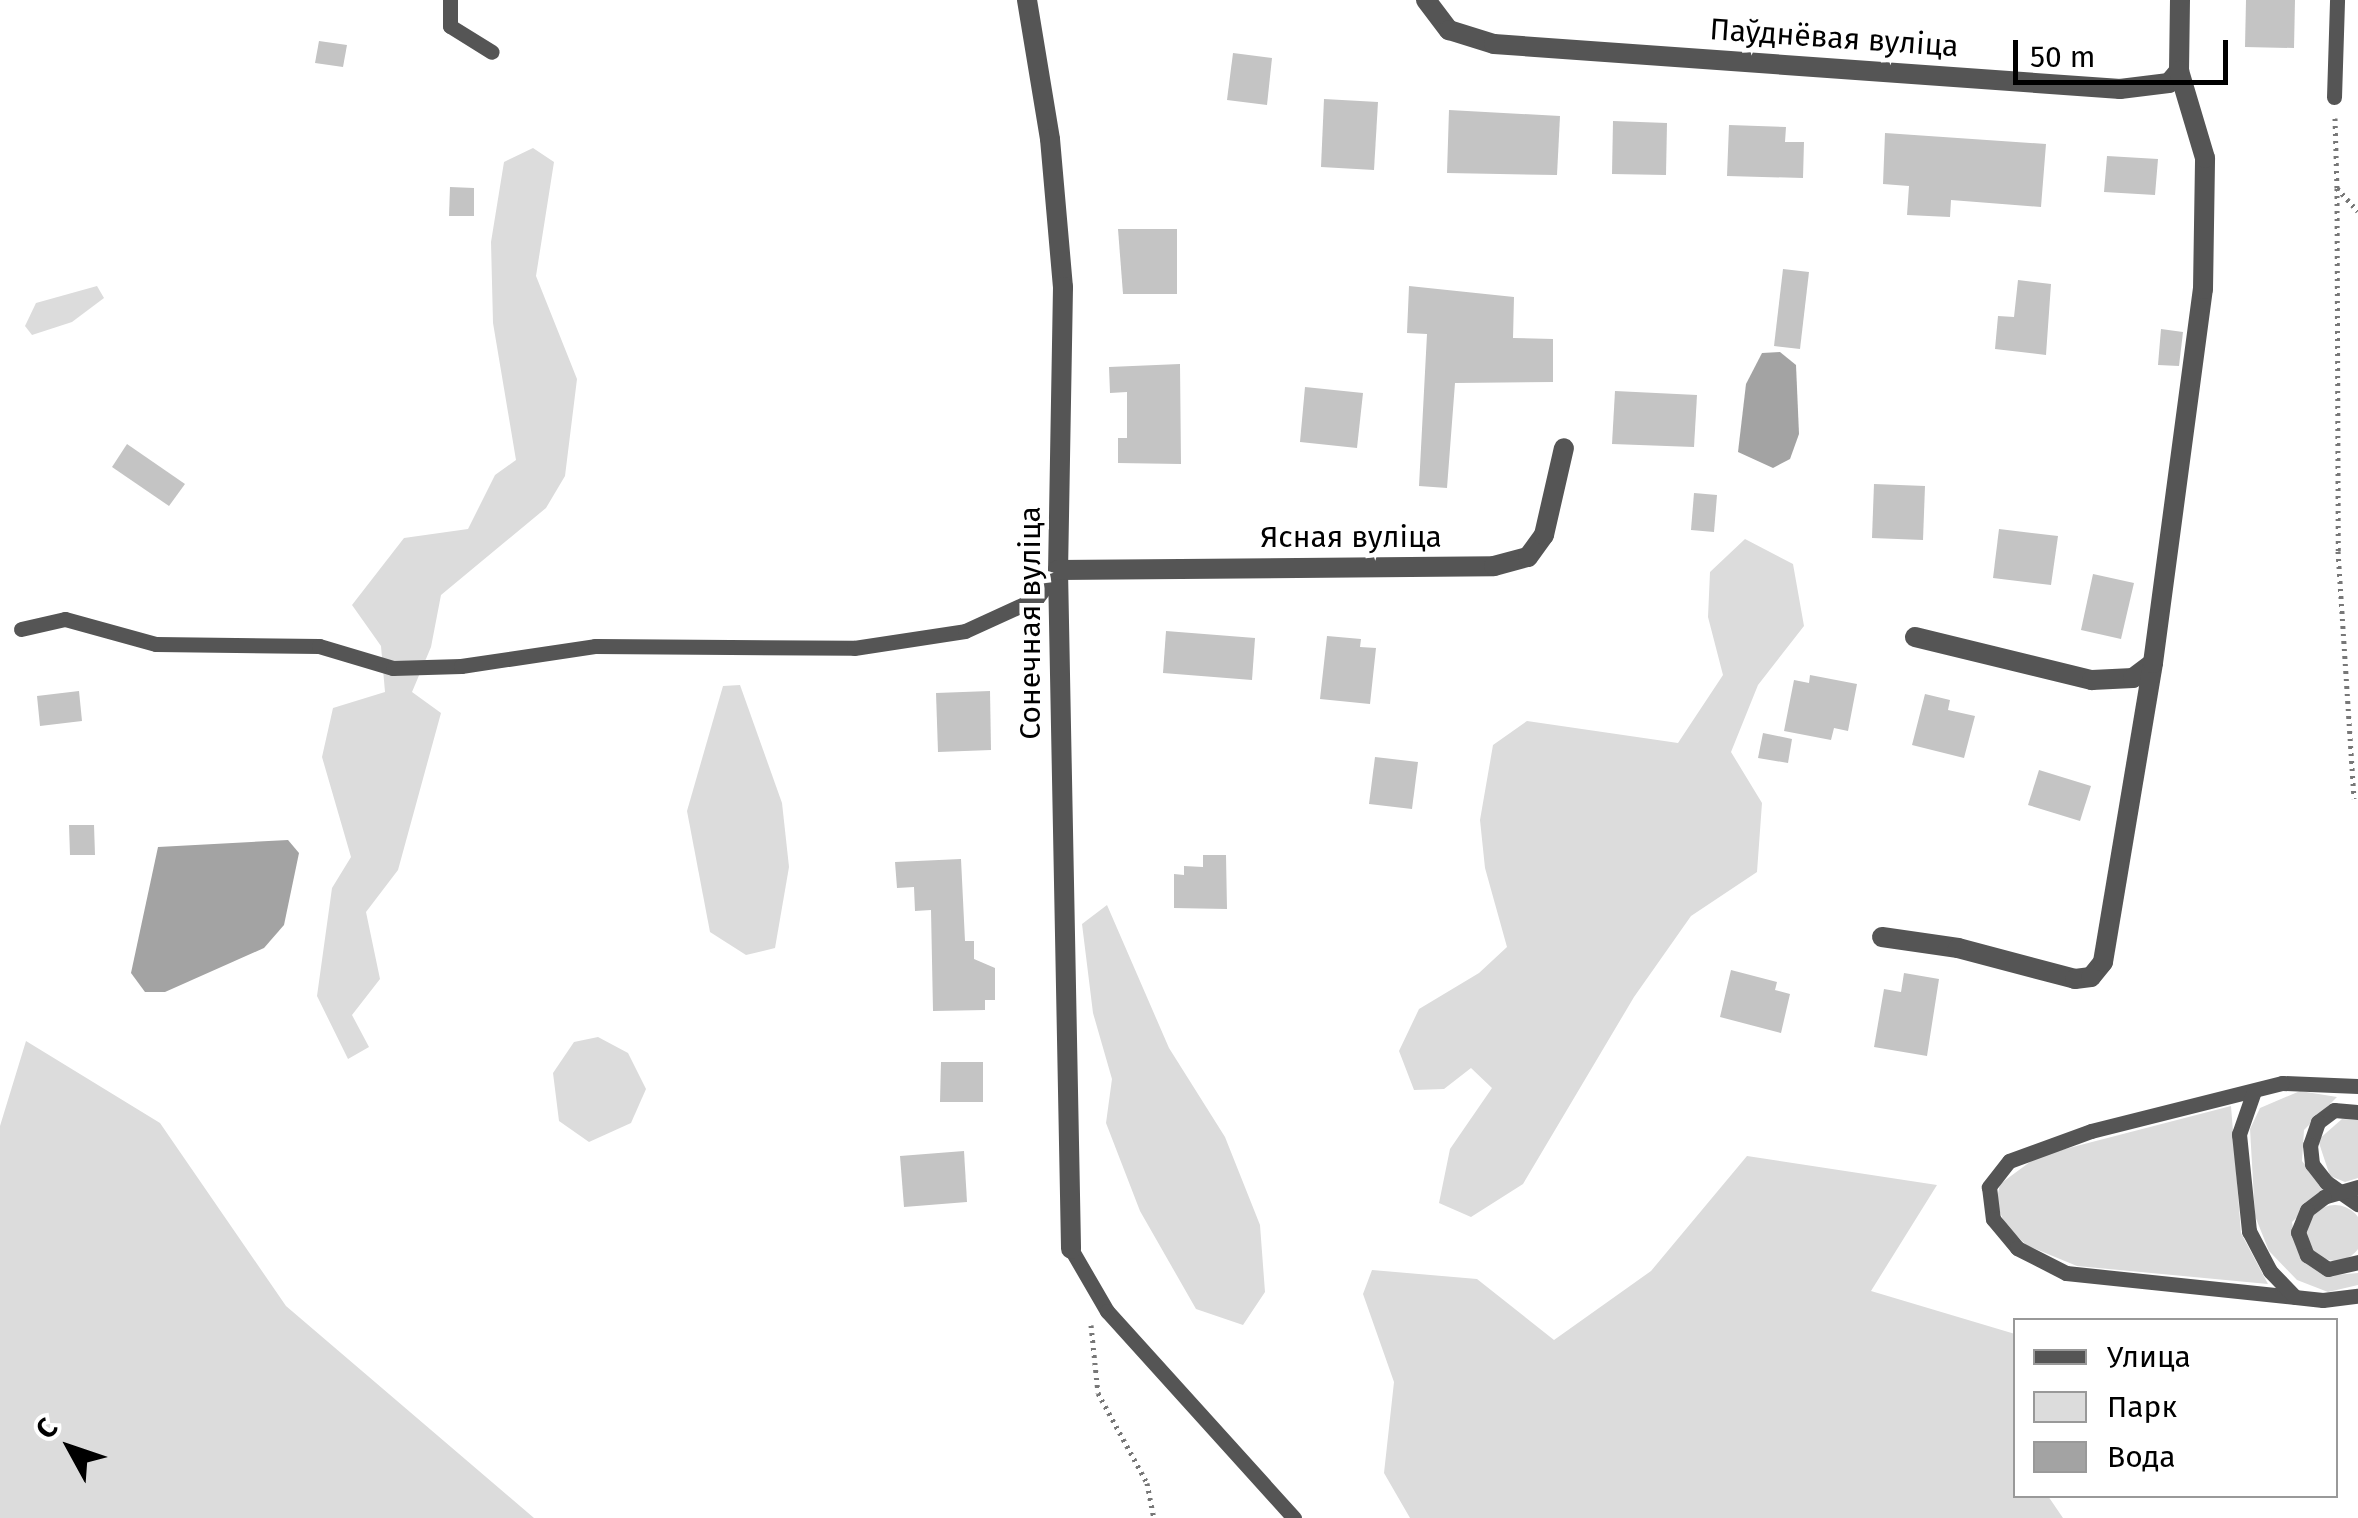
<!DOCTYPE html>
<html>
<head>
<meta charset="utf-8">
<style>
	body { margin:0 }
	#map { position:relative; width:2358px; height:1518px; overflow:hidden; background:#fff; font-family:"Fira Sans",sans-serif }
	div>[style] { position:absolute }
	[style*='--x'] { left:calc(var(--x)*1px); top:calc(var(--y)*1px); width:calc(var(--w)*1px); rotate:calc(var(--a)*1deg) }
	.green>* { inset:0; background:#dcdcdc }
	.round { border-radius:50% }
	.water>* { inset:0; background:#a3a3a3 }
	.building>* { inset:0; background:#c4c4c4 }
	.path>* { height:5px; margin-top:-2.5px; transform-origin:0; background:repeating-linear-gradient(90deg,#777 0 2.5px,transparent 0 7.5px) }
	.service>* { height:15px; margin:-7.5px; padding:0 7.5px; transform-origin:7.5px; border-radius:7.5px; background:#555 }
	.minor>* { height:20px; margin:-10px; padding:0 10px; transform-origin:10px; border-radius:10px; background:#555 }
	span { translate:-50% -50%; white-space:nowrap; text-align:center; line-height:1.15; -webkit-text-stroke:9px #fff; paint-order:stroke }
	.street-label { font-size:30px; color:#000 }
	.legend { position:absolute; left:2013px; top:1318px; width:325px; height:180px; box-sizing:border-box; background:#fff; border:2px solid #999; margin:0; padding:12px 18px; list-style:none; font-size:30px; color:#000 }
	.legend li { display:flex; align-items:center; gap:20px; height:50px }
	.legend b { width:50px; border:2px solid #999 }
	.north { position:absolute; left:20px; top:1398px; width:100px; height:100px; -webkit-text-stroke:8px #fff; paint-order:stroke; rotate:310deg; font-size:28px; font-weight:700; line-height:40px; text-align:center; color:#000 }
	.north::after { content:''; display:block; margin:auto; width:35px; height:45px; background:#000; clip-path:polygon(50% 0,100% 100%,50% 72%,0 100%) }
	.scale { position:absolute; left:2013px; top:40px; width:215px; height:45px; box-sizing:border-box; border:5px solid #000; border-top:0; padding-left:12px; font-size:30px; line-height:35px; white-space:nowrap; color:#000; -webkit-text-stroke:8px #fff; paint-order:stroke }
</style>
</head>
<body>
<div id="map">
	<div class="green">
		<div style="clip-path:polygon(533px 148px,554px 162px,536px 276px,577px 379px,565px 476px,546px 508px,441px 595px,431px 647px,412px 692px,441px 713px,398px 870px,366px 912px,380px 979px,352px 1015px,369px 1047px,348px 1059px,317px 996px,332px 888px,351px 857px,322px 757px,333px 708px,385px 692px,381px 646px,352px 605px,404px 538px,468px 529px,495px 475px,516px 460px,493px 323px,491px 242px,504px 162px)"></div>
		<div style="clip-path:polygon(97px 286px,104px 298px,72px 322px,32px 335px,25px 326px,36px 303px)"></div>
		<div style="clip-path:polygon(1745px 539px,1793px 564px,1804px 626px,1758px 685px,1731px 752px,1762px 803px,1757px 872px,1691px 916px,1634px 997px,1523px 1184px,1471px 1217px,1439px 1203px,1450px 1149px,1492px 1088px,1471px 1068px,1444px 1089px,1414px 1090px,1399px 1051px,1419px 1009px,1479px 973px,1507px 947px,1485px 868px,1480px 820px,1493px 745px,1527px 721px,1678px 743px,1723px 675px,1708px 617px,1710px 572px)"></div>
		<div style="clip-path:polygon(740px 685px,782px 803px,789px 867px,775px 948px,746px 955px,710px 932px,687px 811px,723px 686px)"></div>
		<div style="clip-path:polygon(1107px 905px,1169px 1048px,1225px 1137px,1260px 1225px,1265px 1292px,1243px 1325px,1196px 1309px,1140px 1211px,1106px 1123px,1112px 1079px,1093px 1013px,1082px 924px)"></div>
		<div style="clip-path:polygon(598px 1037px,628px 1053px,646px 1089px,631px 1123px,589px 1142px,559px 1121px,553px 1073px,574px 1042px)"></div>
		<div style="clip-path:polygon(26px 1041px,160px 1123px,286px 1306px,534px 1518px,0 1518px,0 1126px)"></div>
		<div style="clip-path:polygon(2300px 1091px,2337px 1097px,2304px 1130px,2302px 1161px,2326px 1190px,2292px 1222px,2296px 1247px,2324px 1276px,2358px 1273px,2358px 1285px,2328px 1292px,2297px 1280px,2269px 1251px,2255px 1216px,2250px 1129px,2260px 1108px)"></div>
		<div style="clip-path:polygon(2231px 1106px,2241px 1233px,2268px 1284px,2077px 1266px,2026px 1245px,2005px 1224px,1996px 1203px,2000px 1184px,2038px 1156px)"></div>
		<div style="clip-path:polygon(2342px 1119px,2358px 1120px,2358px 1178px,2345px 1182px,2330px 1176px,2318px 1140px)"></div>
		<div style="clip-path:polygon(1747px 1156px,1937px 1185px,1871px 1291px,2015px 1334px,2016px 1496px,2048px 1496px,2063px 1518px,1410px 1518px,1384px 1473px,1394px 1382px,1363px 1294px,1372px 1270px,1477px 1279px,1554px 1340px,1651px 1271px)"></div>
		<div class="round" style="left:2307px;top:1205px;width:56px;height:56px"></div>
	</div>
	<div class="water">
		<div style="clip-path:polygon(1780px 352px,1796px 365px,1799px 434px,1790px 459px,1773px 468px,1738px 452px,1746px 384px,1762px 353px)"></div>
		<div style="clip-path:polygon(288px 840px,299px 853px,284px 925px,264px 948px,165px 992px,145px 992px,131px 973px,158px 847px)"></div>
	</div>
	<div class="building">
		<div style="clip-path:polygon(2246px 0,2295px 0,2294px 48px,2245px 47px)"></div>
		<div style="clip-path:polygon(319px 41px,347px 45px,343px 67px,315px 63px)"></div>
		<div style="clip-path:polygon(1233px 53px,1272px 58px,1267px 105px,1227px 100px)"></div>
		<div style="clip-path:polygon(1324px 99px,1378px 102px,1374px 170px,1321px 167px)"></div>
		<div style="clip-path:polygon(1449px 110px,1560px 116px,1557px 175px,1447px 173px)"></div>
		<div style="clip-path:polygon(1613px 121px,1667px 123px,1666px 175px,1612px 174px)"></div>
		<div style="clip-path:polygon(1729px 125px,1786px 127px,1785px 142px,1804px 142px,1803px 178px,1727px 176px)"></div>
		<div style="clip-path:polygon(1885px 133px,2046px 144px,2041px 207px,1951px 200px,1950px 217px,1907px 215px,1909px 186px,1883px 184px)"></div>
		<div style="clip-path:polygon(2107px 156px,2158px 159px,2155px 195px,2104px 192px)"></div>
		<div style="clip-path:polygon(450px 187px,474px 188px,474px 216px,449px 216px)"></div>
		<div style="clip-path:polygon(1118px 229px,1177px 229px,1177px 294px,1123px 294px)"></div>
		<div style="clip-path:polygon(1783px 269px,1809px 272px,1800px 349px,1774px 346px)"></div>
		<div style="clip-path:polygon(2018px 280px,2051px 284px,2046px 355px,1995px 349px,1998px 316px,2014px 317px)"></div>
		<div style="clip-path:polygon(1409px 286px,1514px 297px,1513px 338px,1553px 339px,1553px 382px,1455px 383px,1447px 488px,1419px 486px,1427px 334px,1407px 333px)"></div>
		<div style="clip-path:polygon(2161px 329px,2183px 332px,2179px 366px,2158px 365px)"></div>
		<div style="clip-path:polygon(1180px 364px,1181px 464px,1118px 463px,1118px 438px,1127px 438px,1127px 392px,1110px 393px,1109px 367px)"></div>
		<div style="clip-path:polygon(1305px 387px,1363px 393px,1357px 448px,1300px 442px)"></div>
		<div style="clip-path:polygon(1615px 391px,1697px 395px,1694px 447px,1612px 444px)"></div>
		<div style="clip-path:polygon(127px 444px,185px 484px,169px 506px,112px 467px)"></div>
		<div style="clip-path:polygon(1874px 484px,1925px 486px,1923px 540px,1872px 538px)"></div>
		<div style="clip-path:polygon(1694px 493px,1717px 495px,1714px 532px,1691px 530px)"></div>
		<div style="clip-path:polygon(1999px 529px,2058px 536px,2051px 585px,1993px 578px)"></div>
		<div style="clip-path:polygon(2093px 574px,2134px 583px,2121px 639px,2081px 630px)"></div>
		<div style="clip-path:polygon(1166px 631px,1255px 638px,1252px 680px,1163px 673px)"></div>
		<div style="clip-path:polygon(1327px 636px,1361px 639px,1360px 647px,1376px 648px,1370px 704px,1320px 699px)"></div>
		<div style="clip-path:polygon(1810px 675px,1857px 684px,1848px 731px,1834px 728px,1831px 740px,1784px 731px,1794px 680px,1809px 683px)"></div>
		<div style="clip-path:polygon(79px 691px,82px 721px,40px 726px,37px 696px)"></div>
		<div style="clip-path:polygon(990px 691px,991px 750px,938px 752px,936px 693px)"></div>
		<div style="clip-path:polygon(1925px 694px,1950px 700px,1948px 710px,1975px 716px,1964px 758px,1912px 745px)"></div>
		<div style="clip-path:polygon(1763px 733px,1792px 739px,1788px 763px,1758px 758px)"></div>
		<div style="clip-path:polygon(1375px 757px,1418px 762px,1412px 809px,1369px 804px)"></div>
		<div style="clip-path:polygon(2039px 770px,2091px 786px,2080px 821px,2028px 805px)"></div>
		<div style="clip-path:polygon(69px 825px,94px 825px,95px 855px,70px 855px)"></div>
		<div style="clip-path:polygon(1203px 855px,1226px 855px,1227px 909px,1174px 908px,1174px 874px,1184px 875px,1184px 866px,1203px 867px)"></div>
		<div style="clip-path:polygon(961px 859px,965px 941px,974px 941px,974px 959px,995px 968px,995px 1000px,985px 1000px,985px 1010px,933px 1011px,931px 910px,915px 911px,914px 887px,897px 888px,895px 862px)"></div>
		<div style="clip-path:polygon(1731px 970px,1777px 982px,1775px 990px,1790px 994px,1781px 1033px,1720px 1017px)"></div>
		<div style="clip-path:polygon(1904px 973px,1939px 979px,1927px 1056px,1874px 1047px,1884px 989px,1901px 992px)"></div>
		<div style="clip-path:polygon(941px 1062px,983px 1062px,983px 1102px,940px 1102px)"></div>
		<div style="clip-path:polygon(964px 1151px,967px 1202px,904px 1207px,900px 1156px)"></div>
	</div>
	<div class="path">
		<div style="--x:2335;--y:118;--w:70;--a:88.4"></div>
		<div style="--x:2337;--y:188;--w:31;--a:48"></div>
		<div style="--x:2337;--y:188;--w:363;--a:89.8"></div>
		<div style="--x:2338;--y:551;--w:248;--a:86.3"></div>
		<div style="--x:1091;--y:1325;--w:68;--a:84.1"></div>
		<div style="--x:1098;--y:1393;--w:102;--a:61.4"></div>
		<div style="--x:1147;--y:1483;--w:36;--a:79"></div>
	</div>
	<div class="service">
		<div style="--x:450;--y:0;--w:26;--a:90"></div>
		<div style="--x:450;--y:26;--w:49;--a:31.8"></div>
		<div style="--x:2334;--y:97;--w:97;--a:-88.2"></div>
		<div style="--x:21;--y:629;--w:45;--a:-12.8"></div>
		<div style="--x:65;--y:619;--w:94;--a:15.4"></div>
		<div style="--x:156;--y:644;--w:163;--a:0.7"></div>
		<div style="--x:319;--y:646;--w:77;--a:16.6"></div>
		<div style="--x:393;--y:668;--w:68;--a:-1.7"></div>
		<div style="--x:461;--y:666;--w:135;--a:-8.5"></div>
		<div style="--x:595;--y:646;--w:259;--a:0.4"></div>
		<div style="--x:854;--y:648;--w:112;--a:-8.7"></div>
		<div style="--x:965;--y:631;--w:79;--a:-24.6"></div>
		<div style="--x:1037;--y:598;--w:35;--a:-53"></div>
		<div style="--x:2358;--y:1086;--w:76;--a:-177.7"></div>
		<div style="--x:2282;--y:1083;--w:197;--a:165.9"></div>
		<div style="--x:2091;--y:1131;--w:87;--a:159.9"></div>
		<div style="--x:2009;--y:1161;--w:33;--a:128"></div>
		<div style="--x:1989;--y:1187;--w:32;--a:83"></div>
		<div style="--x:1993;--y:1219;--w:38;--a:50"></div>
		<div style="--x:2017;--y:1248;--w:55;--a:27"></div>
		<div style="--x:2066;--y:1273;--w:258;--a:6"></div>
		<div style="--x:2323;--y:1300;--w:35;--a:-7"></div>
		<div style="--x:2254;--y:1091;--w:46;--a:109.2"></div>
		<div style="--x:2239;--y:1134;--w:98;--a:84.1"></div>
		<div style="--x:2249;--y:1231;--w:45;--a:62.3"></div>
		<div style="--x:2270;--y:1271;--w:36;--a:46"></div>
		<div style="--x:2358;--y:1112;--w:24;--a:-175"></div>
		<div style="--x:2334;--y:1110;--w:20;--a:143"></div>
		<div style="--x:2318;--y:1122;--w:24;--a:109"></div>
		<div style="--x:2310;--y:1145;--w:19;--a:84"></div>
		<div style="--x:2312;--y:1164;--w:23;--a:52"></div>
		<div style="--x:2326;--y:1182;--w:39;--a:35"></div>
		<div style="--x:2358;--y:1187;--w:35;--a:164"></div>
		<div style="--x:2324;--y:1197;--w:21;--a:143"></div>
		<div style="--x:2307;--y:1210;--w:24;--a:112"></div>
		<div style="--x:2298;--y:1232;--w:25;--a:69"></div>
		<div style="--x:2307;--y:1255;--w:25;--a:34"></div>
		<div style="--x:2328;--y:1269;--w:31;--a:-13"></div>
		<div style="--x:1071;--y:1249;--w:72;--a:59.9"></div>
		<div style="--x:1107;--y:1311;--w:279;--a:47.9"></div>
	</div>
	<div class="minor">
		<div style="--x:1027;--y:0;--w:141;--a:80.6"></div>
		<div style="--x:1050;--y:139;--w:149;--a:85"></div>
		<div style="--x:1063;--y:287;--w:283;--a:91"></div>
		<div style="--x:1058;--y:570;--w:679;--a:88.9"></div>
		<div style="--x:1426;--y:0;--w:38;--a:53"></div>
		<div style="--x:1449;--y:30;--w:47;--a:17.3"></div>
		<div style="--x:1494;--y:44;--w:628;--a:4.11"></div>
		<div style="--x:2120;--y:89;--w:49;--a:-7"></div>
		<div style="--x:2169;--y:83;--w:16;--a:-50"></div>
		<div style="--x:2179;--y:71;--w:71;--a:-89.2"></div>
		<div style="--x:1058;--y:570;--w:436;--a:-0.5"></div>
		<div style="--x:1494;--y:566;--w:35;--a:-15"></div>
		<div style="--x:1528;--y:557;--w:27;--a:-54"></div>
		<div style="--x:1544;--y:535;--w:89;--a:-77.1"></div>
		<div style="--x:1915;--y:637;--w:182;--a:13.7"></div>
		<div style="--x:2092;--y:680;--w:41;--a:-2.8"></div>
		<div style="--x:2133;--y:678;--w:25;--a:-37"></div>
		<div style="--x:1882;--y:937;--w:77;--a:8.2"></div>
		<div style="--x:1958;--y:948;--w:121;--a:14.8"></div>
		<div style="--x:2075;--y:979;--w:16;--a:-7"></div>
		<div style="--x:2091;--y:977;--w:19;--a:-51"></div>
		<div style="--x:2103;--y:962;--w:303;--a:-80.5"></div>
		<div style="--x:2153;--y:663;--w:377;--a:-82.4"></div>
		<div style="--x:2203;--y:289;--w:131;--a:-89.1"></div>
		<div style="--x:2205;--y:158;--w:91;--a:-106.6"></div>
	</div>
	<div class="street-label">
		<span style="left:1834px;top:38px;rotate:4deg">Паўднёвая вуліца</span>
		<span style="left:1351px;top:537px">Ясная вуліца</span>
		<span style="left:1030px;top:623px;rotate:-90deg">Сонечная вуліца</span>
	</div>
	<ul class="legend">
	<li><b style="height:12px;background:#555"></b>Улица</li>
	<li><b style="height:28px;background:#dcdcdc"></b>Парк</li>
	<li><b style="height:28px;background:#a3a3a3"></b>Вода</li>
	</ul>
	<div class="north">С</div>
	<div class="scale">50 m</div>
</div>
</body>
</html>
